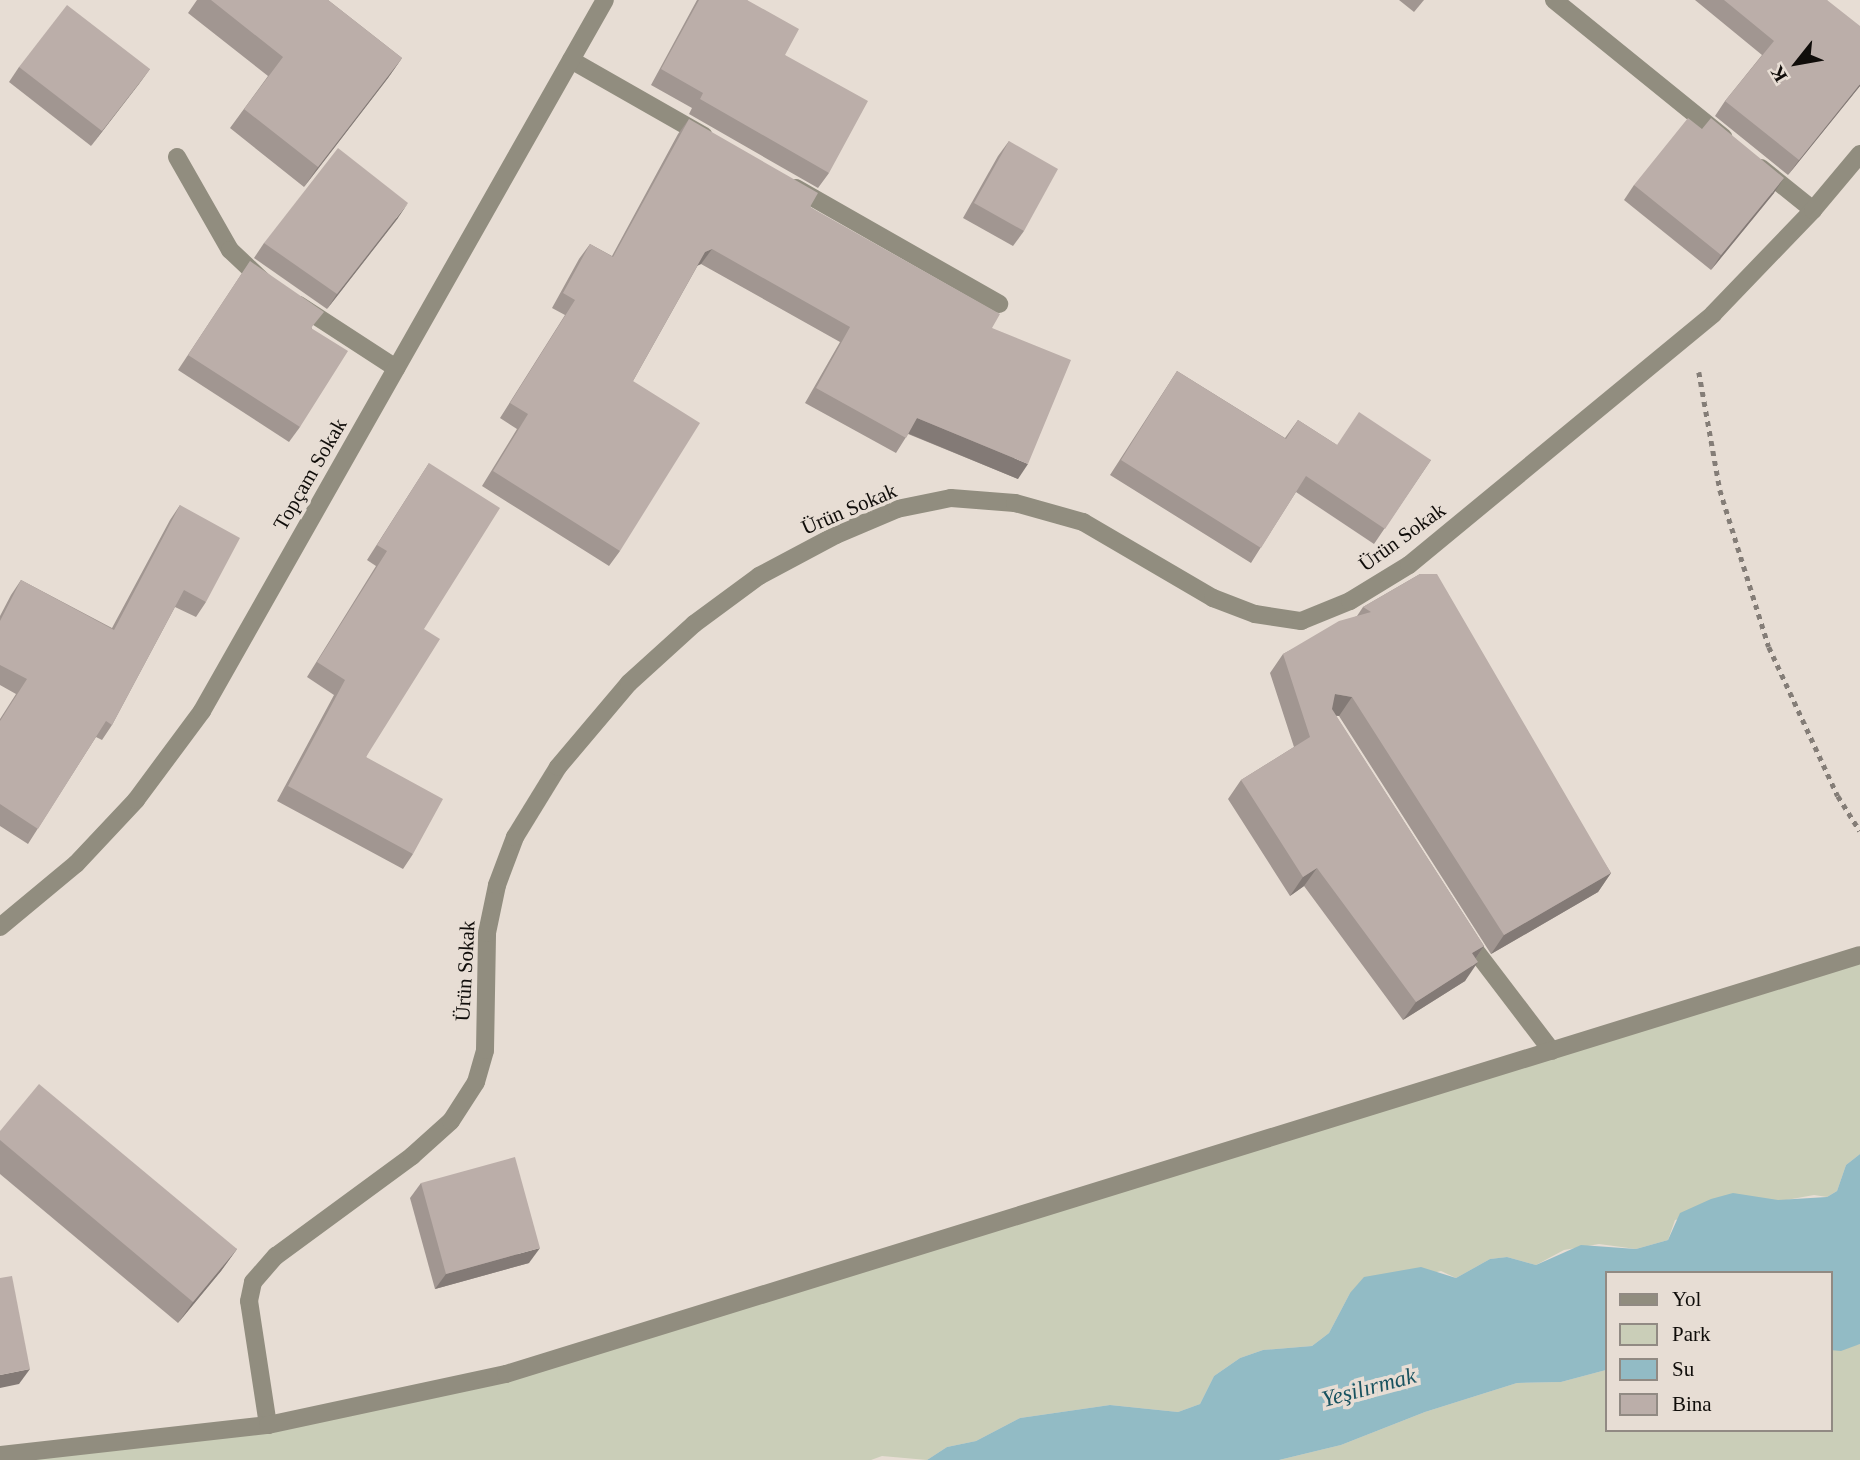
<!DOCTYPE html>
<html>
<head>
<meta charset="utf-8">
<style>
	body { margin:0 }
	#map { position:relative; width:1860px; height:1460px; overflow:hidden; background:#e7ddd4; font-family:"Times New Roman",serif }
	div>[style] { position:absolute }
	[style*='--x'] { left:calc(var(--x)*1px); top:calc(var(--y)*1px); width:calc(var(--w)*1px); rotate:calc(var(--a)*1deg) }
	.green>* { inset:0; background:#caceb8 }
	.water>* { inset:0; background:#92bbc5 }
	.path>* { height:4.5px; margin-top:-2.25px; transform-origin:0; background:repeating-linear-gradient(90deg,#847d77 0 5px,transparent 0 10px) }
	.minor>* { height:18px; margin:-9px; padding:0 9px; transform-origin:9px; border-radius:9px; background:#918d7f }
	.wall>* { inset:0; background:#a19691 }
	.shaded-wall>* { inset:0; background:#837a76 }
	.building>* { inset:0; background:#bbaea9 }
	span { translate:-50% -50%; white-space:nowrap; text-align:center; line-height:1.15; -webkit-text-stroke:7px #e7ddd4; paint-order:stroke }
	.street-label { font-size:21px; color:#100d0a }
	.water-label { font-size:23px; color:#18525f; font-style:italic }
	.legend { position:absolute; left:1605px; top:1271px; width:228px; height:161px; box-sizing:border-box; background:#e7ddd4; border:2px solid #918a83; margin:0; padding:9px 12px; list-style:none; font-size:21px; color:#100d0a }
	.legend li { display:flex; align-items:center; gap:14px; height:35px }
	.legend b { width:35px; border:2px solid #918a83 }
	.north { position:absolute; left:1762px; top:28px; width:70px; height:70px; -webkit-text-stroke:5px #e7ddd4; paint-order:stroke; rotate:239deg; font-size:19px; font-weight:700; line-height:28px; text-align:center; color:#100d0a }
	.north::after { content:''; display:block; margin:auto; width:24px; height:32px; background:#100d0a; clip-path:polygon(50% 0,100% 100%,50% 72%,0 100%) }
</style>
</head>
<body>
<div id="map">
	<div class="green">
		<div style="clip-path:polygon(1860px 955px,1860px 1154px,1846px 1165px,1837px 1191px,1827px 1197px,1814px 1195px,1675px 1220px,1668px 1240px,1636px 1249px,1599px 1244px,1564px 1250px,1536px 1265px,1507px 1257px,1490px 1259px,1456px 1278px,1441px 1271px,1350px 1293px,1329px 1333px,1312px 1346px,1263px 1350px,1240px 1358px,1214px 1376px,1200px 1404px,1178px 1412px,1110px 1405px,1020px 1418px,976px 1441px,947px 1447px,927px 1460px,882px 1456px,871px 1460px,0 1460px,268px 1425px,506px 1374px)"></div>
		<div style="clip-path:polygon(1860px 1344px,1860px 1460px,1279px 1460px,1341px 1445px,1425px 1412px,1517px 1383px,1561px 1382px,1606px 1370px,1606px 1430px,1830px 1430px,1830px 1350px)"></div>
	</div>
	<div class="water">
		<div style="clip-path:polygon(1860px 1154px,1860px 1344px,1841px 1351px,1830px 1350px,1830px 1273px,1606px 1273px,1606px 1370px,1561px 1382px,1517px 1383px,1425px 1412px,1341px 1445px,1279px 1460px,927px 1460px,947px 1447px,976px 1441px,1020px 1418px,1110px 1405px,1178px 1412px,1200px 1404px,1214px 1376px,1240px 1358px,1263px 1350px,1312px 1346px,1329px 1333px,1350px 1293px,1364px 1277px,1421px 1267px,1456px 1278px,1490px 1259px,1507px 1257px,1536px 1265px,1581px 1245px,1636px 1249px,1668px 1240px,1680px 1213px,1711px 1199px,1733px 1193px,1778px 1200px,1827px 1197px,1837px 1191px,1846px 1165px)"></div>
	</div>
	<div class="path">
		<div style="--x:1699;--y:372;--w:120;--a:79.9"></div>
		<div style="--x:1720;--y:490;--w:164;--a:72.7"></div>
		<div style="--x:1769;--y:647;--w:164;--a:65.2"></div>
		<div style="--x:1838;--y:796;--w:41;--a:57.8"></div>
	</div>
	<div class="minor">
		<div style="--x:1554;--y:0;--w:218;--a:39"></div>
		<div style="--x:571;--y:60;--w:153;--a:29.7"></div>
		<div style="--x:177;--y:157;--w:107;--a:60.3"></div>
		<div style="--x:230;--y:250;--w:47;--a:43.3"></div>
		<div style="--x:1761;--y:168;--w:67;--a:38.9"></div>
		<div style="--x:796;--y:188;--w:234;--a:29.7"></div>
		<div style="--x:299;--y:305;--w:116;--a:33"></div>
		<div style="--x:0;--y:927;--w:99;--a:-39.7"></div>
		<div style="--x:76;--y:864;--w:88;--a:-46.8"></div>
		<div style="--x:136;--y:800;--w:111;--a:-53.4"></div>
		<div style="--x:202;--y:711;--w:817;--a:-60.46"></div>
		<div style="--x:1465;--y:937;--w:143;--a:52.7"></div>
		<div style="--x:268;--y:1425;--w:125;--a:-98.7"></div>
		<div style="--x:249;--y:1301;--w:19;--a:-78"></div>
		<div style="--x:253;--y:1282;--w:35;--a:-49"></div>
		<div style="--x:276;--y:1256;--w:169;--a:-36.3"></div>
		<div style="--x:412;--y:1156;--w:52;--a:-41.9"></div>
		<div style="--x:451;--y:1121;--w:46;--a:-57.3"></div>
		<div style="--x:476;--y:1082;--w:33;--a:-74"></div>
		<div style="--x:485;--y:1050;--w:117;--a:-89"></div>
		<div style="--x:487;--y:933;--w:49;--a:-78.2"></div>
		<div style="--x:497;--y:885;--w:51;--a:-69.4"></div>
		<div style="--x:515;--y:837;--w:82;--a:-58.4"></div>
		<div style="--x:558;--y:767;--w:110;--a:-49.8"></div>
		<div style="--x:629;--y:683;--w:88;--a:-42.2"></div>
		<div style="--x:694;--y:624;--w:81;--a:-36.4"></div>
		<div style="--x:759;--y:576;--w:87;--a:-28"></div>
		<div style="--x:836;--y:535;--w:66;--a:-23.1"></div>
		<div style="--x:897;--y:509;--w:55;--a:-11.5"></div>
		<div style="--x:951;--y:498;--w:64;--a:4.5"></div>
		<div style="--x:1015;--y:503;--w:71;--a:15.6"></div>
		<div style="--x:1083;--y:522;--w:151;--a:30.3"></div>
		<div style="--x:1213;--y:598;--w:45;--a:20.9"></div>
		<div style="--x:1255;--y:614;--w:47;--a:8.7"></div>
		<div style="--x:1301;--y:621;--w:53;--a:-22.2"></div>
		<div style="--x:1350;--y:601;--w:69;--a:-31.4"></div>
		<div style="--x:1409;--y:565;--w:394;--a:-39.5"></div>
		<div style="--x:1713;--y:314;--w:144;--a:-46.1"></div>
		<div style="--x:1813;--y:210;--w:73;--a:-50"></div>
		<div style="--x:0;--y:1455;--w:270;--a:-6.4"></div>
		<div style="--x:268;--y:1425;--w:243;--a:-12.1"></div>
		<div style="--x:506;--y:1374;--w:1417;--a:-17.19"></div>
	</div>
	<div class="wall">
		<div style="clip-path:polygon(197px 0,328px 0,402px 58px,388px 78px,304px 187px,230px 128px,268px 76px,188px 13px)"></div>
		<div style="clip-path:polygon(697px 0,747px 0,785px 55px,829px 173px,818px 188px,689px 114px,692px 108px,651px 85px)"></div>
		<div style="clip-path:polygon(1399px 0,1424px 0,1414px 12px)"></div>
		<div style="clip-path:polygon(1695px 0,1827px 0,1860px 86px,1788px 175px,1715px 116px,1725px 101px,1762px 55px)"></div>
		<div style="clip-path:polygon(19px 67px,150px 69px,91px 146px,9px 82px)"></div>
		<div style="clip-path:polygon(689px 119px,810px 207px,992px 328px,1018px 479px,908px 434px,896px 453px,805px 403px,840px 342px,701px 264px,698px 265px,633px 381px,620px 551px,609px 566px,482px 486px,517px 429px,500px 418px,565px 315px,552px 308px,579px 259px,590px 244px,612px 256px,678px 134px)"></div>
		<div style="clip-path:polygon(1009px 141px,1024px 231px,1013px 246px,963px 218px,998px 156px)"></div>
		<div style="clip-path:polygon(1634px 185px,1774px 193px,1711px 270px,1624px 200px)"></div>
		<div style="clip-path:polygon(398px 218px,327px 309px,254px 258px,264px 243px)"></div>
		<div style="clip-path:polygon(250px 261px,312px 328px,300px 427px,289px 442px,178px 370px)"></div>
		<div style="clip-path:polygon(1177px 371px,1285px 438px,1298px 420px,1337px 445px,1431px 460px,1374px 544px,1296px 492px,1251px 563px,1110px 475px)"></div>
		<div style="clip-path:polygon(429px 463px,424px 629px,366px 757px,413px 854px,403px 869px,277px 801px,334px 695px,307px 677px,376px 566px,367px 560px)"></div>
		<div style="clip-path:polygon(180px 505px,206px 602px,196px 617px,175px 607px,112px 725px,102px 740px,96px 737px,28px 844px,0 826px,0 719px,16px 694px,0 685px,0 616px,11px 595px,21px 580px,112px 628px,170px 520px)"></div>
		<div style="clip-path:polygon(1420px 574px,1611px 873px,1598px 892px,1491px 954px,1339px 716px,1336px 716px,1484px 946px,1476px 958px,1465px 981px,1403px 1020px,1304px 886px,1290px 896px,1228px 799px,1241px 780px,1294px 747px,1270px 673px,1283px 654px,1357px 616px,1363px 607px)"></div>
		<div style="clip-path:polygon(0 1131px,237px 1249px,221px 1271px,178px 1323px,0 1174px)"></div>
		<div style="clip-path:polygon(421px 1183px,529px 1263px,435px 1289px,410px 1198px)"></div>
	</div>
	<div class="shaded-wall">
		<div style="clip-path:polygon(402px 58px,388px 78px,304px 187px,318px 167px)"></div>
		<div style="clip-path:polygon(150px 69px,139px 84px,91px 146px,102px 131px)"></div>
		<div style="clip-path:polygon(1860px 84px,1860px 86px,1788px 175px,1799px 160px)"></div>
		<div style="clip-path:polygon(1784px 178px,1774px 193px,1711px 270px,1721px 255px)"></div>
		<div style="clip-path:polygon(408px 203px,398px 218px,327px 309px,337px 294px)"></div>
		<div style="clip-path:polygon(712px 249px,701px 264px,695px 267px,705px 252px)"></div>
		<div style="clip-path:polygon(917px 418px,1028px 464px,1018px 479px,907px 433px)"></div>
		<div style="clip-path:polygon(1335px 694px,1352px 697px,1339px 716px,1323px 713px)"></div>
		<div style="clip-path:polygon(1317px 868px,1304px 886px,1290px 896px,1303px 877px)"></div>
		<div style="clip-path:polygon(1611px 873px,1598px 892px,1491px 954px,1504px 935px)"></div>
		<div style="clip-path:polygon(1484px 946px,1471px 965px,1472px 953px)"></div>
		<div style="clip-path:polygon(1478px 962px,1465px 981px,1403px 1020px,1416px 1002px)"></div>
		<div style="clip-path:polygon(540px 1248px,529px 1263px,435px 1289px,446px 1274px)"></div>
		<div style="clip-path:polygon(237px 1249px,221px 1271px,178px 1323px,193px 1302px)"></div>
		<div style="clip-path:polygon(30px 1369px,19px 1384px,0 1388px,0 1375px)"></div>
	</div>
	<div class="building">
		<div style="clip-path:polygon(211px 0,328px 0,402px 58px,318px 167px,244px 109px,283px 57px)"></div>
		<div style="clip-path:polygon(699px 0,747px 0,799px 29px,785px 55px,868px 101px,829px 173px,700px 99px,703px 93px,661px 69px)"></div>
		<div style="clip-path:polygon(1724px 0,1827px 0,1860px 26px,1860px 84px,1799px 160px,1725px 101px,1774px 41px)"></div>
		<div style="clip-path:polygon(67px 5px,150px 69px,102px 131px,19px 67px)"></div>
		<div style="clip-path:polygon(1688px 118px,1702px 129px,1711px 118px,1784px 178px,1721px 255px,1634px 185px)"></div>
		<div style="clip-path:polygon(689px 119px,818px 193px,810px 207px,1000px 314px,992px 328px,1071px 360px,1028px 464px,917px 418px,906px 438px,816px 388px,850px 327px,712px 249px,705px 252px,633px 381px,700px 423px,620px 551px,493px 471px,528px 414px,510px 403px,575px 300px,563px 293px,590px 244px,613px 257px)"></div>
		<div style="clip-path:polygon(1009px 141px,1058px 169px,1024px 231px,974px 203px)"></div>
		<div style="clip-path:polygon(338px 148px,408px 203px,337px 294px,264px 243px)"></div>
		<div style="clip-path:polygon(250px 261px,324px 312px,311px 328px,348px 351px,300px 427px,188px 355px)"></div>
		<div style="clip-path:polygon(1177px 371px,1286px 439px,1298px 420px,1337px 445px,1359px 412px,1431px 460px,1385px 529px,1306px 476px,1261px 548px,1121px 460px)"></div>
		<div style="clip-path:polygon(429px 463px,500px 508px,424px 629px,440px 639px,366px 757px,443px 799px,413px 854px,288px 786px,345px 680px,317px 662px,387px 551px,377px 545px)"></div>
		<div style="clip-path:polygon(180px 505px,240px 538px,206px 602px,184px 590px,112px 725px,106px 721px,38px 829px,0 804px,0 721px,27px 679px,0 665px,0 621px,21px 580px,114px 630px)"></div>
		<div style="clip-path:polygon(1420px 574px,1437px 574px,1611px 873px,1504px 935px,1352px 697px,1335px 694px,1332px 709px,1484px 946px,1472px 953px,1478px 962px,1416px 1002px,1317px 868px,1303px 877px,1241px 780px,1310px 737px,1283px 654px,1339px 621px,1371px 612px,1363px 607px)"></div>
		<div style="clip-path:polygon(39px 1084px,237px 1249px,193px 1302px,0 1140px,0 1131px)"></div>
		<div style="clip-path:polygon(515px 1157px,540px 1248px,446px 1274px,421px 1183px)"></div>
		<div style="clip-path:polygon(12px 1276px,30px 1369px,0 1375px,0 1278px)"></div>
	</div>
	<div class="street-label">
		<span style="left:310px;top:474px;rotate:-60deg">Topçam Sokak</span>
		<span style="left:849px;top:509px;rotate:-23deg">Ürün Sokak</span>
		<span style="left:1402px;top:537px;rotate:-36deg">Ürün Sokak</span>
		<span style="left:465px;top:971px;rotate:-87deg">Ürün Sokak</span>
	</div>
	<div class="water-label">
		<span style="left:1369px;top:1388px;rotate:-15deg">Yeşilırmak</span>
	</div>
	<ul class="legend">
	<li><b style="height:9px;background:#918d7f"></b>Yol</li>
	<li><b style="height:19px;background:#caceb8"></b>Park</li>
	<li><b style="height:19px;background:#92bbc5"></b>Su</li>
	<li><b style="height:19px;background:#bbaea9"></b>Bina</li>
	</ul>
	<div class="north">K</div>
</div>
</body>
</html>
